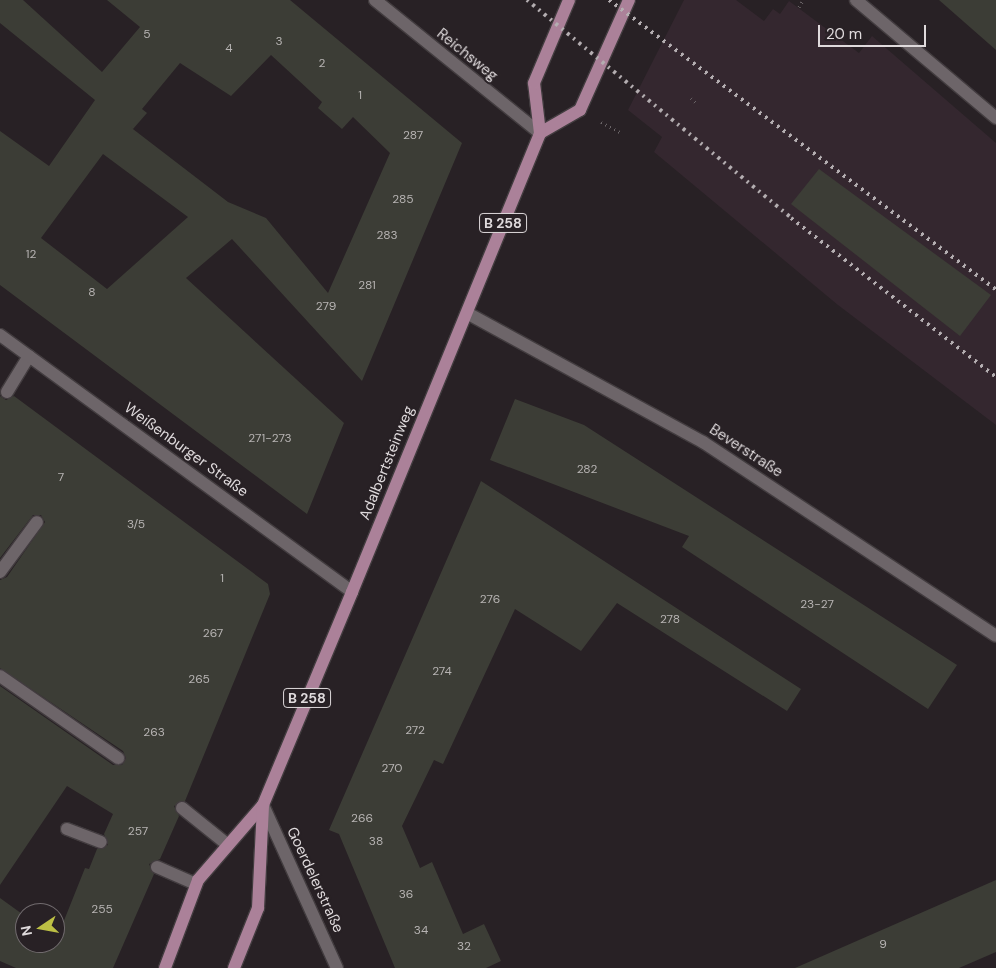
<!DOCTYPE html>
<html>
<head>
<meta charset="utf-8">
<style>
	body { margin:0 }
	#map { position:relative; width:996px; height:968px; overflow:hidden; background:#282125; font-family:"DM Sans",sans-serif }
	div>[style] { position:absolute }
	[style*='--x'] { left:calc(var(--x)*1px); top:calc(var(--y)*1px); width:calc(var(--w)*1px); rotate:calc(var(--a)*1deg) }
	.built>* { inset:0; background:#34272f }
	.building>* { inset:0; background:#3c3d36 }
	.path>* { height:3px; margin-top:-1.5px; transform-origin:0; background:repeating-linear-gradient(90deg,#6b6568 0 1px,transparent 0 5px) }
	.roads { filter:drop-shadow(1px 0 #423c3f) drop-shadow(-1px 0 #423c3f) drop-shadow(0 1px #423c3f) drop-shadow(0 -1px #423c3f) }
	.service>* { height:12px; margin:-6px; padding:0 6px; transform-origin:6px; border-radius:6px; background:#6d6569 }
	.minor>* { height:12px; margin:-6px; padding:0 6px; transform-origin:6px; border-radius:6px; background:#6d6569 }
	.tertiary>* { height:12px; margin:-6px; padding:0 6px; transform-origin:6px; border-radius:6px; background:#6d6569 }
	.primary>* { height:12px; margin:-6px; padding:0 6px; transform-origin:6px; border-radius:6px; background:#ab8199 }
	.rail>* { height:4px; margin-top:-2px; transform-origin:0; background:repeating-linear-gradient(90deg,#b4aeb1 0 2.5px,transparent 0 7.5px) }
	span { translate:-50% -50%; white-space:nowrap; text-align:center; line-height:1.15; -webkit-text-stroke:4px #282125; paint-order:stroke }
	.number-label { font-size:12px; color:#b6b3b2 }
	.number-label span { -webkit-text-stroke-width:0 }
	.shield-label span { padding:1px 4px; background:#282125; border:1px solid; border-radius:4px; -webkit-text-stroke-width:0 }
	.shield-label { font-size:14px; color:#dfdadc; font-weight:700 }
	.street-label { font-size:15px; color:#dfdadc }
	.north { position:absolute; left:15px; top:903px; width:50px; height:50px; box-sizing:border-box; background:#282125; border:1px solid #716b6e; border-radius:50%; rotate:258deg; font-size:14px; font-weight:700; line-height:20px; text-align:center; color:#dfdadc }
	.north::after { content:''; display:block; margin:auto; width:18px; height:22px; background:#bcbf44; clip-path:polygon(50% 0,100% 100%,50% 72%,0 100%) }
	.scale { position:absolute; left:818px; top:25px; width:108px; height:22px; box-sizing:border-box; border:2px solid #dfdadc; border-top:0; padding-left:6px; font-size:15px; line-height:18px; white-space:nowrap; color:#dfdadc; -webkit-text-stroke:4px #282125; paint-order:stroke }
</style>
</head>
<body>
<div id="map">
	<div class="built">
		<div style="clip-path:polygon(684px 0,736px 0,764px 21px,773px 9px,780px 14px,789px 1px,859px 53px,872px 36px,996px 143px,996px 425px,838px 305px,654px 152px,662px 137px,628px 110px)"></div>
	</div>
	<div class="building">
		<div style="clip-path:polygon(evenodd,0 0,23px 0,102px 72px,140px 27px,107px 0,290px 0,462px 143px,362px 381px,232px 239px,186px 278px,344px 423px,307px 514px,0 285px,0 131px,49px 166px,95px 100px,0 23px,0 0,271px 55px,322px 102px,318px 108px,342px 129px,353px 117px,390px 153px,328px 293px,266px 218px,228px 202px,129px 126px,133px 129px,147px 113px,142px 109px,180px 63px,231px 96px,271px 55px,0 0,103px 154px,188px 217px,107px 289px,41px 238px,103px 154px)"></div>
		<div style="clip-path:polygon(939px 0,996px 0,996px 50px)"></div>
		<div style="clip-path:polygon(819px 169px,991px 295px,960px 336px,791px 204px)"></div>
		<div style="clip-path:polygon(0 396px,6px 400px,14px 396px,268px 584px,270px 594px,185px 801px,174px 806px,179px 816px,160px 859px,149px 864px,154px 874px,113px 968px,16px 968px,0 961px,0 898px,25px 916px,25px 943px,55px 943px,85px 868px,89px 869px,97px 849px,108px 845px,104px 834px,113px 814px,67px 786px,0 885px,0 686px,113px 765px,122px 765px,126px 758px,123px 751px,0 668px,0 580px,7px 577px,45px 522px,41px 515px,33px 515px,0 558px)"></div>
		<div style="clip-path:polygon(515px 399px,584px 425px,957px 665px,928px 709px,682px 547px,689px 536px,490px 460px)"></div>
		<div style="clip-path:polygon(481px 481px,801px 689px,787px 711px,617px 603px,581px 651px,515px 609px,443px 764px,434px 760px,402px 826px,420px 868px,432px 862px,463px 934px,484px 924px,501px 961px,486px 968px,395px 968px,339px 834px,329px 830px)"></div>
		<div style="clip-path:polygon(996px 880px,996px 952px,959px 968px,795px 968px)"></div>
	</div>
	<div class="path">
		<div style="--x:799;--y:7;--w:8;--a:-60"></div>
		<div style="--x:691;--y:98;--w:8;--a:45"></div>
		<div style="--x:601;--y:122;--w:21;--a:28"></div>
	</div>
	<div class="roads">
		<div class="service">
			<div style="--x:7;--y:392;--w:42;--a:-58.6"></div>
			<div style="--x:0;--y:572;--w:62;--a:-53.5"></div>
			<div style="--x:0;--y:676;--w:144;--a:34.8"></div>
			<div style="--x:182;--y:808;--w:59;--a:38.8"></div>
			<div style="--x:67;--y:829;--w:36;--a:21"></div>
			<div style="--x:157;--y:867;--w:43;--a:23.6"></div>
		</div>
		<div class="minor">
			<div style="--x:375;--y:0;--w:212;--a:38.9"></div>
			<div style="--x:856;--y:0;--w:183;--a:40.1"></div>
			<div style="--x:467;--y:313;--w:269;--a:28.7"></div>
			<div style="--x:703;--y:442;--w:351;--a:33.5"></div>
			<div style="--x:0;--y:335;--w:436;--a:36.1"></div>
		</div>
		<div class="tertiary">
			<div style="--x:263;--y:805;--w:179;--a:65.6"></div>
		</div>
		<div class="primary">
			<div style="--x:540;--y:133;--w:46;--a:-29.9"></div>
			<div style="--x:580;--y:110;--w:120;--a:-66"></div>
			<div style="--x:165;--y:968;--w:94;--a:-69.4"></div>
			<div style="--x:198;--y:880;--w:99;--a:-49.1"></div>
			<div style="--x:263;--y:805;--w:231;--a:-67.3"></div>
			<div style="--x:352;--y:592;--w:496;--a:-67.7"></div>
			<div style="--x:540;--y:133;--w:50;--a:-96.8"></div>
			<div style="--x:534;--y:83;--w:90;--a:-67.1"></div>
			<div style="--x:234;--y:968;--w:65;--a:-68.2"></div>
			<div style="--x:258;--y:908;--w:103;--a:-87.2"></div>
		</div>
	</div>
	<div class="rail">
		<div style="--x:527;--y:0;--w:342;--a:39.5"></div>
		<div style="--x:791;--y:218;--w:259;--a:37.8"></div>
		<div style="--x:609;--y:0;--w:483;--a:36.8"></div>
	</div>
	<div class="number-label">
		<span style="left:147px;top:35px">5</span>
		<span style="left:279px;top:42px">3</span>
		<span style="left:229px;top:49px">4</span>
		<span style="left:322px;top:64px">2</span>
		<span style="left:360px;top:96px">1</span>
		<span style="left:413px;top:136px">287</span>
		<span style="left:403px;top:200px">285</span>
		<span style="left:387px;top:236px">283</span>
		<span style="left:31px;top:255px">12</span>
		<span style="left:367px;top:286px">281</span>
		<span style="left:92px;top:293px">8</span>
		<span style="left:326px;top:307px">279</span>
		<span style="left:270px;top:439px">271-273</span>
		<span style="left:587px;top:470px">282</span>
		<span style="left:61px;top:478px">7</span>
		<span style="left:136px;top:525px">3/5</span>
		<span style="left:222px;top:579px">1</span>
		<span style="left:490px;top:600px">276</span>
		<span style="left:817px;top:605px">23-27</span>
		<span style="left:670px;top:620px">278</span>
		<span style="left:213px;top:634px">267</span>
		<span style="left:442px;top:672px">274</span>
		<span style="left:199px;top:680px">265</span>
		<span style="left:415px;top:731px">272</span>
		<span style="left:154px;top:733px">263</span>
		<span style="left:392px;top:769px">270</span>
		<span style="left:362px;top:819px">266</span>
		<span style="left:138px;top:832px">257</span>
		<span style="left:376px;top:842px">38</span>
		<span style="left:406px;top:895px">36</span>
		<span style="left:102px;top:910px">255</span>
		<span style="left:421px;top:931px">34</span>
		<span style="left:883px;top:945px">9</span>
		<span style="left:464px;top:947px">32</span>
	</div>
	<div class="shield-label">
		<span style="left:503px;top:223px">B 258</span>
		<span style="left:307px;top:698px">B 258</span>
	</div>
	<div class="street-label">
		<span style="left:467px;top:55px;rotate:39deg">Reichsweg</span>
		<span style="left:186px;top:450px;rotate:36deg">Weißenburger Straße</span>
		<span style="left:746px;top:451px;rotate:33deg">Beverstraße</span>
		<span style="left:387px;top:463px;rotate:-68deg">Adalbertsteinweg</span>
		<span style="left:315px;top:880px;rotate:65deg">Goerdelerstraße</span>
	</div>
	<div class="north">N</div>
	<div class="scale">20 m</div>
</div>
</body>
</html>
